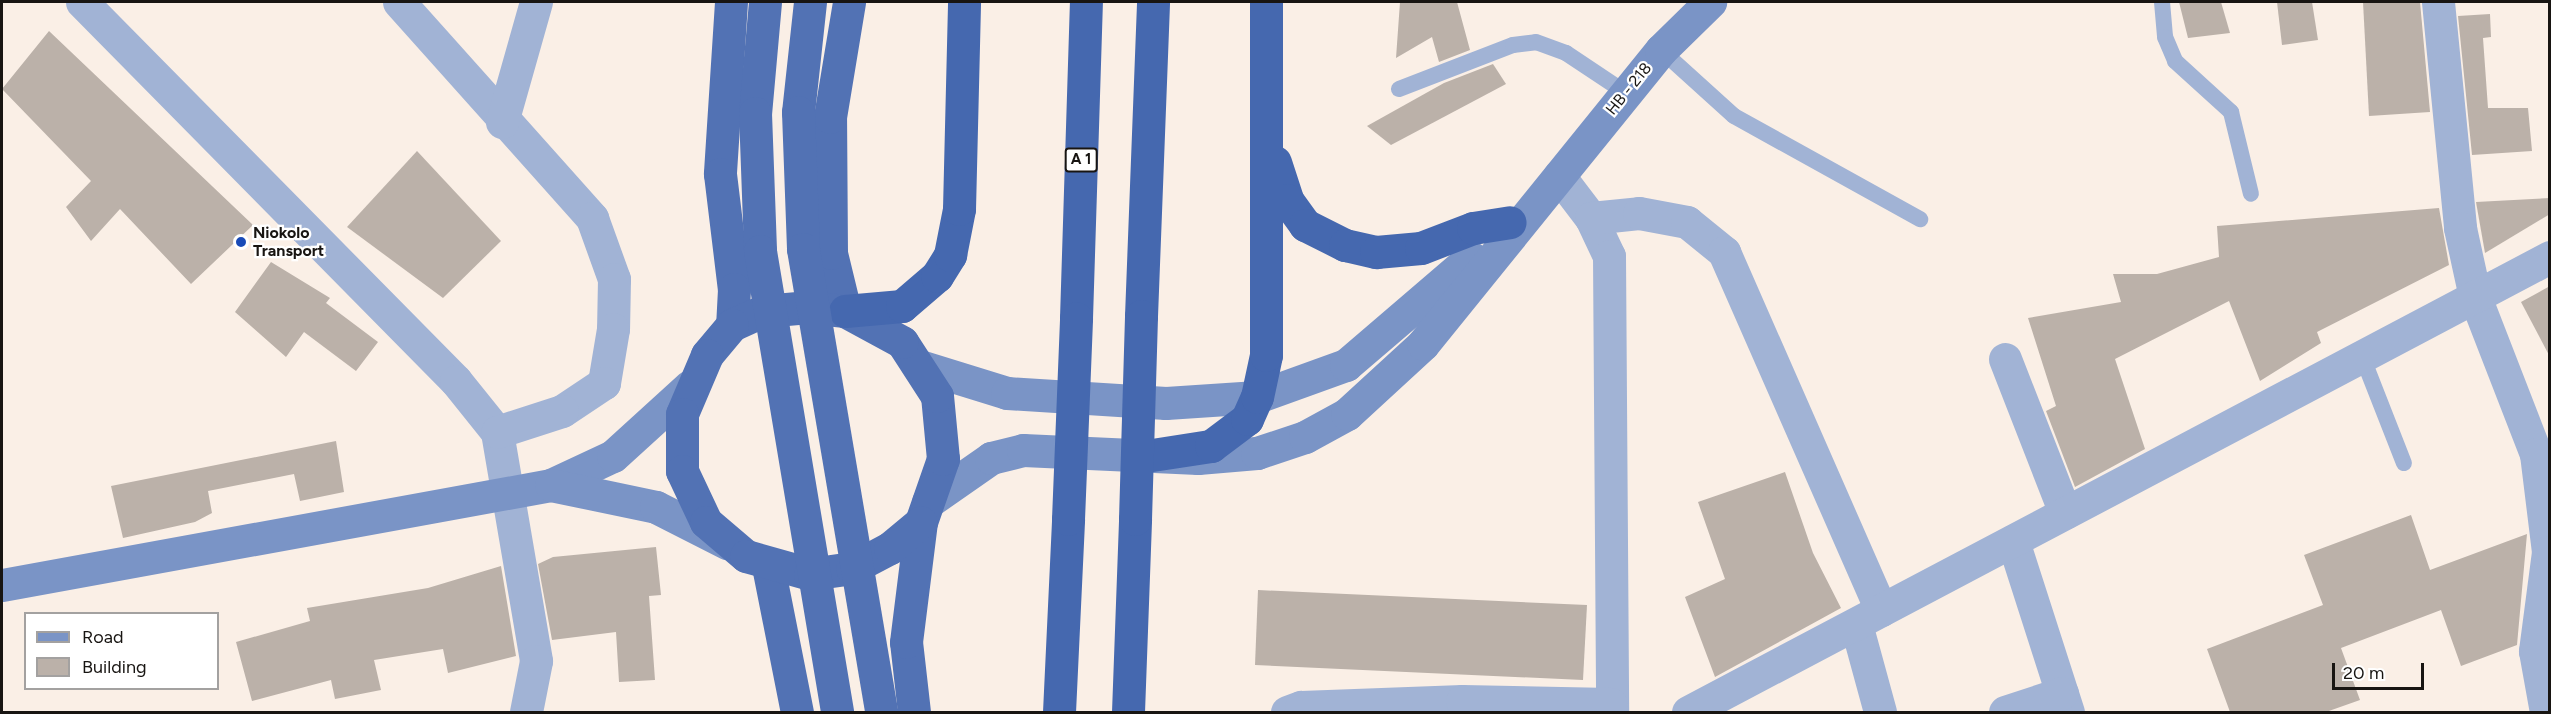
<!DOCTYPE html>
<html>
<head>
<meta charset="utf-8">
<style>
	body { margin:0 }
	#map { position:relative; width:2551px; height:714px; overflow:hidden; background:#faefe6; font-family:Figtree,sans-serif }
	div>[style] { position:absolute }
	[style*='--x'] { left:calc(var(--x)*1px); top:calc(var(--y)*1px); width:calc(var(--w)*1px); rotate:calc(var(--a)*1deg) }
	.building>* { inset:0; background:#bbb1a9 }
	.service>* { height:16px; margin:-8px; padding:0 8px; transform-origin:8px; border-radius:8px; background:#a1b3d5 }
	.minor>* { height:33px; margin:-16.5px; padding:0 16.5px; transform-origin:16.5px; border-radius:16.5px; background:#a1b3d5 }
	.secondary>* { height:33px; margin:-16.5px; padding:0 16.5px; transform-origin:16.5px; border-radius:16.5px; background:#7a94c6 }
	.trunk>* { height:33px; margin:-16.5px; padding:0 16.5px; transform-origin:16.5px; border-radius:16.5px; background:#5272b4 }
	.motorway>* { height:33px; margin:-16.5px; padding:0 16.5px; transform-origin:16.5px; border-radius:16.5px; background:#4568af }
	.trunk-bridge>* { height:33px; margin:-16.5px; padding:0 16.5px; transform-origin:16.5px; border-radius:16.5px; background:#5272b4 }
	.motorway-bridge>* { height:33px; margin:-16.5px; padding:0 16.5px; transform-origin:16.5px; border-radius:16.5px; background:#4568af }
	.dots>* { width:16px; height:16px; translate:-50% -50%; box-sizing:border-box; border:3px solid #fff; border-radius:50% }
	span { translate:-50% -50%; white-space:nowrap; text-align:center; line-height:1.15; -webkit-text-stroke:4.5px #fff; paint-order:stroke }
	.shield-label span { padding:2px 4px; background:#fff; border:2px solid; border-radius:4px; -webkit-text-stroke-width:0 }
	.shield-label { font-size:15px; color:#181512; font-weight:700 }
	.street-label { font-size:16px; color:#181512 }
	.poi-label { font-size:16px; color:#181512; font-weight:700 }
	.left { translate:0 -50%; text-align:left }
	.frame { position:absolute; inset:0; border:3px solid #181512; pointer-events:none }
	.legend { position:absolute; left:24px; top:612px; width:195px; height:78px; box-sizing:border-box; background:#fff; border:2px solid #a3a1a0; margin:0; padding:8px 10px; list-style:none; font-size:18px; color:#181512 }
	.legend li { display:flex; align-items:center; gap:12px; height:30px }
	.legend b { width:30px; border:2px solid #a3a1a0 }
	.scale { position:absolute; left:2332px; top:663px; width:92px; height:27px; box-sizing:border-box; border:3px solid #181512; border-top:0; padding-left:8px; font-size:18px; line-height:21px; white-space:nowrap; color:#181512; -webkit-text-stroke:4px #fff; paint-order:stroke }
</style>
</head>
<body>
<div id="map">
	<div class="building">
		<div style="clip-path:polygon(1400px 2px,1457px 2px,1470px 50px,1439px 62px,1432px 37px,1396px 58px)"></div>
		<div style="clip-path:polygon(2179px 2px,2221px 2px,2230px 33px,2188px 38px)"></div>
		<div style="clip-path:polygon(2277px 2px,2312px 2px,2318px 40px,2282px 45px)"></div>
		<div style="clip-path:polygon(2363px 2px,2420px 2px,2430px 112px,2369px 116px)"></div>
		<div style="clip-path:polygon(2490px 14px,2491px 37px,2483px 38px,2488px 108px,2528px 108px,2532px 151px,2472px 155px,2458px 16px)"></div>
		<div style="clip-path:polygon(49px 31px,253px 225px,191px 284px,120px 209px,91px 241px,66px 207px,91px 181px,2px 89px)"></div>
		<div style="clip-path:polygon(1493px 64px,1506px 84px,1391px 145px,1367px 126px,1444px 83px)"></div>
		<div style="clip-path:polygon(417px 151px,501px 241px,443px 298px,347px 227px)"></div>
		<div style="clip-path:polygon(2550px 198px,2550px 214px,2485px 253px,2476px 202px)"></div>
		<div style="clip-path:polygon(2439px 208px,2449px 265px,2317px 332px,2321px 343px,2260px 381px,2229px 301px,2115px 359px,2145px 449px,2075px 487px,2046px 411px,2056px 406px,2028px 318px,2121px 302px,2113px 274px,2157px 274px,2219px 257px,2217px 226px)"></div>
		<div style="clip-path:polygon(271px 262px,330px 298px,326px 303px,378px 342px,356px 371px,304px 332px,286px 357px,235px 312px)"></div>
		<div style="clip-path:polygon(2550px 286px,2550px 357px,2521px 302px)"></div>
		<div style="clip-path:polygon(336px 441px,344px 492px,300px 501px,294px 474px,208px 491px,212px 513px,195px 522px,123px 538px,111px 486px)"></div>
		<div style="clip-path:polygon(1785px 472px,1813px 553px,1841px 608px,1715px 677px,1685px 597px,1725px 579px,1698px 502px)"></div>
		<div style="clip-path:polygon(2411px 515px,2430px 570px,2527px 534px,2517px 645px,2461px 666px,2441px 610px,2341px 648px,2360px 700px,2326px 712px,2230px 712px,2207px 649px,2323px 605px,2304px 555px)"></div>
		<div style="clip-path:polygon(656px 547px,661px 595px,649px 596px,655px 680px,619px 682px,616px 632px,552px 640px,538px 564px,553px 557px)"></div>
		<div style="clip-path:polygon(501px 566px,516px 656px,448px 673px,443px 649px,374px 660px,381px 690px,335px 699px,331px 680px,252px 701px,236px 642px,310px 621px,307px 608px,428px 588px)"></div>
		<div style="clip-path:polygon(1258px 590px,1587px 605px,1583px 680px,1255px 665px)"></div>
	</div>
	<div class="service">
		<div style="--x:2162;--y:2;--w:35;--a:85"></div>
		<div style="--x:2165;--y:37;--w:26;--a:67"></div>
		<div style="--x:2175;--y:61;--w:76;--a:42.3"></div>
		<div style="--x:2231;--y:112;--w:84;--a:76.3"></div>
		<div style="--x:1661;--y:50;--w:98;--a:42.1"></div>
		<div style="--x:1734;--y:116;--w:213;--a:29"></div>
		<div style="--x:1399;--y:89;--w:122;--a:-21.1"></div>
		<div style="--x:1513;--y:45;--w:23;--a:-7"></div>
		<div style="--x:1536;--y:42;--w:32;--a:20"></div>
		<div style="--x:1566;--y:53;--w:72;--a:33.7"></div>
		<div style="--x:2362;--y:356;--w:115;--a:68.6"></div>
	</div>
	<div class="minor">
		<div style="--x:82;--y:2;--w:532;--a:45.38"></div>
		<div style="--x:456;--y:381;--w:65;--a:51.2"></div>
		<div style="--x:497;--y:432;--w:232;--a:80.3"></div>
		<div style="--x:536;--y:661;--w:52;--a:101.1"></div>
		<div style="--x:399;--y:2;--w:290;--a:48.2"></div>
		<div style="--x:592;--y:218;--w:65;--a:70.2"></div>
		<div style="--x:614;--y:279;--w:50;--a:91.1"></div>
		<div style="--x:613;--y:329;--w:55;--a:99.5"></div>
		<div style="--x:604;--y:383;--w:50;--a:146.3"></div>
		<div style="--x:562;--y:411;--w:68;--a:162.1"></div>
		<div style="--x:2438;--y:2;--w:227;--a:84.4"></div>
		<div style="--x:2460;--y:228;--w:71;--a:77.7"></div>
		<div style="--x:2475;--y:297;--w:168;--a:68.8"></div>
		<div style="--x:2536;--y:454;--w:99;--a:83"></div>
		<div style="--x:2548;--y:552;--w:100;--a:97.5"></div>
		<div style="--x:2535;--y:651;--w:62;--a:79.8"></div>
		<div style="--x:502;--y:122;--w:125;--a:-74.2"></div>
		<div style="--x:1559;--y:176;--w:53;--a:52.7"></div>
		<div style="--x:1591;--y:218;--w:42;--a:64.7"></div>
		<div style="--x:1609;--y:256;--w:456;--a:89.6"></div>
		<div style="--x:1591;--y:218;--w:48;--a:-5.9"></div>
		<div style="--x:1639;--y:213;--w:49;--a:10.6"></div>
		<div style="--x:1687;--y:222;--w:48;--a:39"></div>
		<div style="--x:1724;--y:252;--w:391;--a:66.3"></div>
		<div style="--x:2005;--y:359;--w:165;--a:68.7"></div>
		<div style="--x:2013;--y:541;--w:180;--a:72.2"></div>
		<div style="--x:1856;--y:624;--w:91;--a:74.7"></div>
		<div style="--x:1287;--y:712;--w:15;--a:-20"></div>
		<div style="--x:1301;--y:707;--w:161;--a:-2.1"></div>
		<div style="--x:1462;--y:701;--w:149;--a:1.2"></div>
		<div style="--x:1688;--y:712;--w:975;--a:-27.83"></div>
		<div style="--x:2005;--y:712;--w:60;--a:-18.4"></div>
	</div>
	<div class="secondary">
		<div style="--x:923;--y:367;--w:88;--a:17.2"></div>
		<div style="--x:1007;--y:393;--w:159;--a:3.6"></div>
		<div style="--x:1166;--y:403;--w:91;--a:-3.8"></div>
		<div style="--x:1257;--y:397;--w:95;--a:-19.8"></div>
		<div style="--x:1346;--y:365;--w:165;--a:-40.6"></div>
		<div style="--x:551;--y:485;--w:68;--a:-25.1"></div>
		<div style="--x:613;--y:456;--w:104;--a:-42.3"></div>
		<div style="--x:928;--y:502;--w:77;--a:-34.9"></div>
		<div style="--x:991;--y:458;--w:33;--a:-14"></div>
		<div style="--x:1023;--y:450;--w:175;--a:2.6"></div>
		<div style="--x:1198;--y:458;--w:59;--a:-4.8"></div>
		<div style="--x:1257;--y:453;--w:51;--a:-18.4"></div>
		<div style="--x:1305;--y:437;--w:48;--a:-28.7"></div>
		<div style="--x:1347;--y:414;--w:103;--a:-42.6"></div>
		<div style="--x:1423;--y:344;--w:378;--a:-51"></div>
		<div style="--x:1661;--y:50;--w:69;--a:-44.4"></div>
		<div style="--x:2;--y:585;--w:558;--a:-10.32"></div>
		<div style="--x:551;--y:485;--w:107;--a:11.8"></div>
		<div style="--x:656;--y:507;--w:80;--a:26.9"></div>
	</div>
	<div class="trunk">
		<div style="--x:731;--y:2;--w:172;--a:93.7"></div>
		<div style="--x:720;--y:174;--w:116;--a:83.1"></div>
		<div style="--x:734;--y:289;--w:36;--a:93"></div>
		<div style="--x:845;--y:311;--w:60;--a:-103.6"></div>
		<div style="--x:831;--y:253;--w:136;--a:-90.4"></div>
		<div style="--x:830;--y:117;--w:117;--a:-80.6"></div>
		<div style="--x:768;--y:566;--w:149;--a:78.8"></div>
		<div style="--x:914;--y:712;--w:70;--a:-96.5"></div>
		<div style="--x:906;--y:642;--w:121;--a:-82.9"></div>
		<div style="--x:921;--y:522;--w:67;--a:-70.8"></div>
		<div style="--x:943;--y:459;--w:63;--a:-95.4"></div>
		<div style="--x:937;--y:396;--w:64;--a:-122.9"></div>
		<div style="--x:902;--y:342;--w:65;--a:-151.5"></div>
		<div style="--x:845;--y:311;--w:36;--a:-174"></div>
		<div style="--x:809;--y:307;--w:46;--a:175"></div>
		<div style="--x:763;--y:311;--w:34;--a:156"></div>
		<div style="--x:732;--y:325;--w:39;--a:130"></div>
		<div style="--x:707;--y:355;--w:64;--a:113"></div>
		<div style="--x:682;--y:414;--w:57;--a:90"></div>
		<div style="--x:682;--y:471;--w:56;--a:64.8"></div>
		<div style="--x:706;--y:522;--w:52;--a:40.4"></div>
		<div style="--x:746;--y:556;--w:66;--a:15.7"></div>
		<div style="--x:810;--y:574;--w:42;--a:-8.1"></div>
		<div style="--x:852;--y:568;--w:43;--a:-27.8"></div>
		<div style="--x:890;--y:548;--w:40;--a:-40"></div>
	</div>
	<div class="motorway">
		<div style="--x:1275;--y:162;--w:40;--a:72"></div>
		<div style="--x:1287;--y:200;--w:31;--a:54"></div>
		<div style="--x:1305;--y:225;--w:45;--a:26.6"></div>
		<div style="--x:1345;--y:245;--w:32;--a:13"></div>
		<div style="--x:1376;--y:252;--w:45;--a:-5.1"></div>
		<div style="--x:1421;--y:248;--w:56;--a:-21"></div>
		<div style="--x:1473;--y:228;--w:37;--a:-9"></div>
		<div style="--x:845;--y:311;--w:57;--a:-5"></div>
		<div style="--x:902;--y:306;--w:46;--a:-40.6"></div>
		<div style="--x:937;--y:276;--w:25;--a:-58"></div>
		<div style="--x:950;--y:255;--w:47;--a:-78.9"></div>
		<div style="--x:959;--y:209;--w:207;--a:-88.6"></div>
		<div style="--x:1141;--y:316;--w:314;--a:-87.8"></div>
		<div style="--x:1076;--y:318;--w:316;--a:-88.2"></div>
		<div style="--x:1152;--y:455;--w:60;--a:-8.7"></div>
		<div style="--x:1211;--y:446;--w:45;--a:-36.9"></div>
		<div style="--x:1247;--y:419;--w:24;--a:-66"></div>
		<div style="--x:1257;--y:397;--w:43;--a:-77.9"></div>
		<div style="--x:1266;--y:355;--w:353;--a:-90"></div>
		<div style="--x:1059;--y:712;--w:193;--a:-87.3"></div>
		<div style="--x:1128;--y:712;--w:193;--a:-87.9"></div>
	</div>
	<div class="trunk-bridge">
		<div style="--x:765;--y:2;--w:111;--a:95.1"></div>
		<div style="--x:755;--y:113;--w:138;--a:87.9"></div>
		<div style="--x:760;--y:251;--w:467;--a:80.5"></div>
		<div style="--x:810;--y:2;--w:111;--a:96.2"></div>
		<div style="--x:798;--y:112;--w:137;--a:87.9"></div>
		<div style="--x:803;--y:249;--w:470;--a:80.4"></div>
	</div>
	<div class="motorway-bridge">
		<div style="--x:1068;--y:519;--w:201;--a:-87.7"></div>
		<div style="--x:1135;--y:519;--w:203;--a:-88.3"></div>
	</div>
	<div class="dots">
		<div style="left:241px;top:242px;background:#194ab7"></div>
	</div>
	<div class="shield-label">
		<span style="left:1081px;top:160px">A 1</span>
	</div>
	<div class="street-label">
		<span style="left:1629px;top:89px;rotate:-51deg">HB - 218</span>
	</div>
	<div class="poi-label">
		<span class="left" style="left:253px;top:242px">Niokolo<br>Transport</span>
	</div>
	<div class="frame"></div>
	<ul class="legend">
	<li><b style="height:8px;background:#7a94c6"></b>Road</li>
	<li><b style="height:16px;background:#bbb1a9"></b>Building</li>
	</ul>
	<div class="scale">20 m</div>
</div>
</body>
</html>
